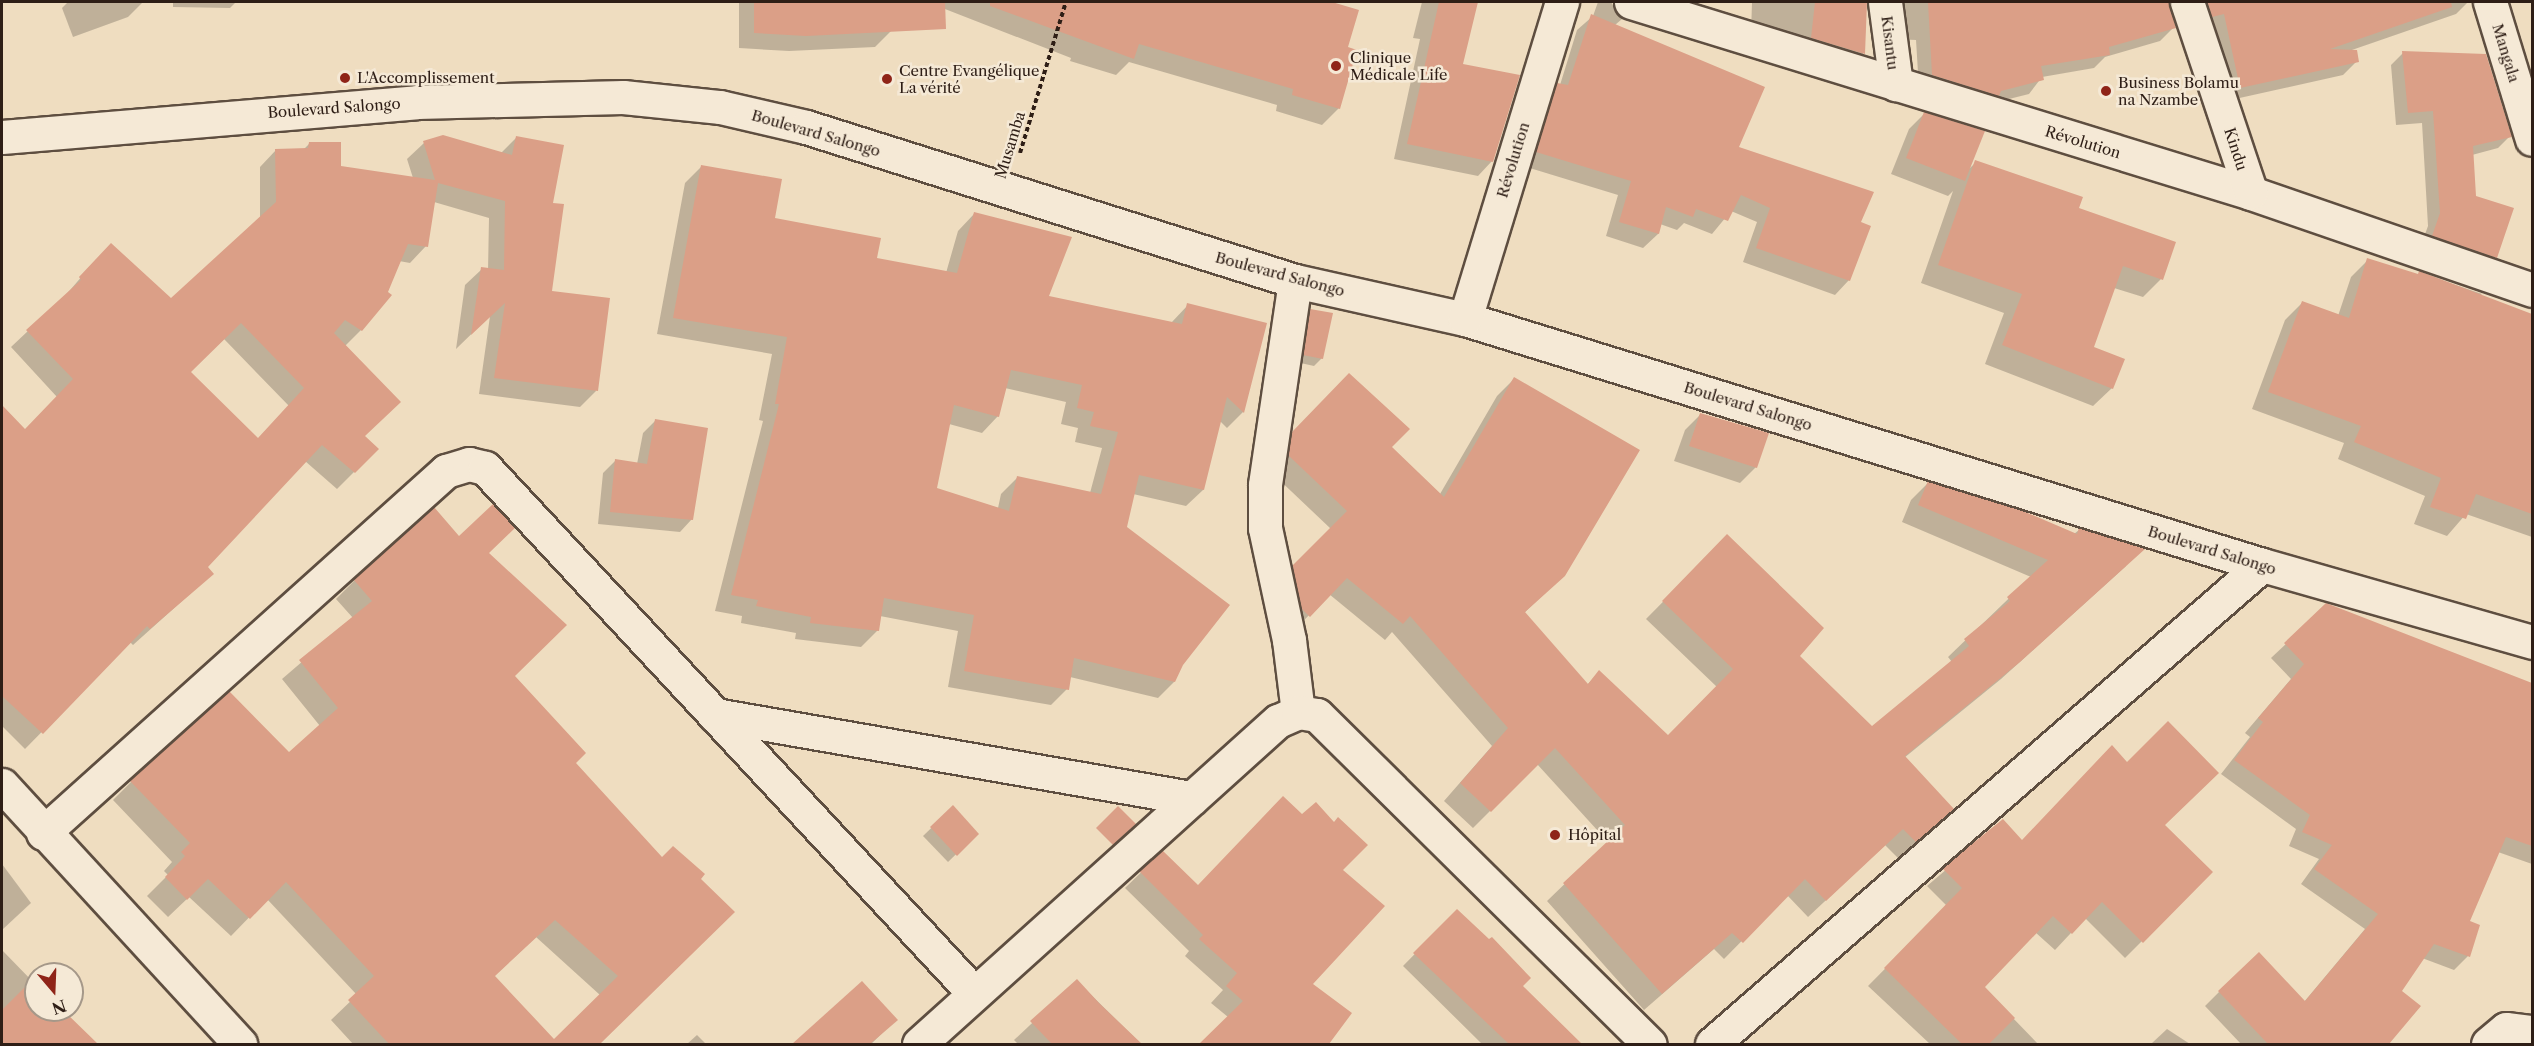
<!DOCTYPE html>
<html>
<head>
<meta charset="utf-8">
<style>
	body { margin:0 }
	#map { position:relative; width:2534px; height:1046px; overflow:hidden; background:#efddc0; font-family:"Libre Caslon Text",serif }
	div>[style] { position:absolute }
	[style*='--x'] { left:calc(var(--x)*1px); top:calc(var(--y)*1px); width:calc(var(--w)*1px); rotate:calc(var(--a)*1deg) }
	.shadow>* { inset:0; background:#0003 }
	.building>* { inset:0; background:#db9f87 }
	.path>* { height:4px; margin-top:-2px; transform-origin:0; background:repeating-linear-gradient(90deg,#2e1e16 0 4.5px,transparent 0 7.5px) }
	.roads { filter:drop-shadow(2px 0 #5e4e40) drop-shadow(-2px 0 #5e4e40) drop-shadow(0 2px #5e4e40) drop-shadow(0 -2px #5e4e40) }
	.street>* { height:33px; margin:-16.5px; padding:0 16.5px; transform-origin:16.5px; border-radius:16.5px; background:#f5e9d6 }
	.dots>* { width:16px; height:16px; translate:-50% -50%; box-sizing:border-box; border:3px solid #f5e9d6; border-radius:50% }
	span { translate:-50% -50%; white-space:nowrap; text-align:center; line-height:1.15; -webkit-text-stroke:5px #f5e9d6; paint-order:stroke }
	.street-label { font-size:15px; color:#2e1e16 }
	.poi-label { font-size:15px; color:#2e1e16 }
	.left { translate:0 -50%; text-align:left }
	.frame { position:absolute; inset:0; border:3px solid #2e1e16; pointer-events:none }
	.north { position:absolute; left:24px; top:962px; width:60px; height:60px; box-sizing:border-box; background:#f5e9d6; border:2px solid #a59889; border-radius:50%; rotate:161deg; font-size:16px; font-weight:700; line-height:24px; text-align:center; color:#2e1e16 }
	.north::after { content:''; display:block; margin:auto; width:21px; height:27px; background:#8f2418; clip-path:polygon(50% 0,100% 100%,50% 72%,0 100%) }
</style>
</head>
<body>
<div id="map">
	<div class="shadow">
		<div style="clip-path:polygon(68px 2px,143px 2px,128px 17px,73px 37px,62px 8px)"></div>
		<div style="clip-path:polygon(173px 2px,236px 2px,230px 8px,173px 7px)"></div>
		<div style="clip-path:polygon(739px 2px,890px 2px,891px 31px,875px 47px,789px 51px,739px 48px)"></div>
		<div style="clip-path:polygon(927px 2px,1329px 2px,1357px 11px,1346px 48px,1339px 108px,1322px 125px,1276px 111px,1277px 105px,1129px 62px,1116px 75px,1070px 61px,1071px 58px)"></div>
		<div style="clip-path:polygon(1422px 2px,1477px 2px,1461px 65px,1492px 161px,1478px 176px,1394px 159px,1420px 39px,1413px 38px)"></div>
		<div style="clip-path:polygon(1598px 2px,1611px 2px,1622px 19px,1615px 25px,1737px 148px,1859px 223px,1849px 280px,1835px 295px,1743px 262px,1757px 222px,1731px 211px,1712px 234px,1684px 223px,1677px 230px,1660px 224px,1658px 234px,1643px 248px,1606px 236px,1618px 195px,1523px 166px,1543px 99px,1560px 85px,1577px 30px,1593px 16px)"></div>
		<div style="clip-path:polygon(1752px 2px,1866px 2px,1863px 54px,1849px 68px,1798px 52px,1799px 34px,1751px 34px)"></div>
		<div style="clip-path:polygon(1881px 2px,2168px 2px,2174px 27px,2160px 41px,2105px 57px,2094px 68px,2042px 77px,2029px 94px,1989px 104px,1919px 89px,1916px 40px,1893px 39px)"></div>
		<div style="clip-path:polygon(2181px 2px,2468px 2px,2456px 14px,2349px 51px,2357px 61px,2343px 75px,2226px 101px)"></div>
		<div style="clip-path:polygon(2403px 53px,2510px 136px,2498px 148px,2472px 155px,2475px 197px,2495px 257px,2483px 269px,2420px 248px,2428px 226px,2422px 123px,2396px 125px,2391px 65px)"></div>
		<div style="clip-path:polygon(2532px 69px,2531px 77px,2532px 128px,2517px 83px)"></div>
		<div style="clip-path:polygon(1924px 114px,1969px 169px,1976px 162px,2077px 209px,2161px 279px,2143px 297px,2114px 288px,2092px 348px,2112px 388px,2093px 406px,1985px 364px,2004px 313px,1921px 283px,1953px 191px,1948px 196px,1891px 174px,1909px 129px)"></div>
		<div style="clip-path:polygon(evenodd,516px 138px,552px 204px,550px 292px,596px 391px,580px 407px,479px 394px,490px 316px,456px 349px,465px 285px,482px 269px,488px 270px,489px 218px,434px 202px,426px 246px,410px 263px,399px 261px,361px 330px,345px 346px,363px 436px,377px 449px,337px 489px,305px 461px,206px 567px,212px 574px,133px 645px,130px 642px,25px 749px,2px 726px,2px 413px,5px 410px,25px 431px,57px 397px,11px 347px,65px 296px,95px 261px,171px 300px,260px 219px,260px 167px,276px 150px,303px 150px,309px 144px,340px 167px,413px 178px,407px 159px,424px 143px,501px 153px,516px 138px,224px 339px,289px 406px,257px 440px,189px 372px,224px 339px)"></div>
		<div style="clip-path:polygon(evenodd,702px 166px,773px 219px,876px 260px,946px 273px,958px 231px,974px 214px,1047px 297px,1171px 323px,1188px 305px,1265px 324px,1243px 412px,1227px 428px,1220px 421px,1203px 490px,1186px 506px,1133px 494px,1126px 528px,1181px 665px,1174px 682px,1158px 698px,1070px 677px,1067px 689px,1051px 705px,948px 687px,958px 631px,880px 616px,878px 630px,861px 647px,795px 639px,796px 633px,741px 623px,742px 616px,715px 611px,763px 421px,759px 420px,772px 354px,657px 334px,685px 183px,702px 166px,1005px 388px,1066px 402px,1061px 424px,1078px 428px,1075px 442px,1102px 448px,1090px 493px,1017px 478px,1001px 494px,998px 508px,935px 489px,949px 424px,982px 433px,998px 416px,1005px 388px)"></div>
		<div style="clip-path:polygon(2368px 260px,2417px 275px,2420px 273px,2482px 294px,2476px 299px,2532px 316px,2532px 537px,2466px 514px,2447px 536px,2414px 524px,2425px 496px,2338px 459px,2344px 443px,2252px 409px,2285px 320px,2302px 303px,2338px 316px,2351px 277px)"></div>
		<div style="clip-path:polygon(1310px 310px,1322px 358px,1314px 366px,1296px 362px,1303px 318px)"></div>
		<div style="clip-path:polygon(1514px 379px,1564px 575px,1524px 613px,1587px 685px,1599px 672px,1668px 737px,1717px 687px,1646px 619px,1727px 537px,1798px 656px,1872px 728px,1952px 662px,1948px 657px,2031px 577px,1902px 522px,1911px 500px,1928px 483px,2074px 534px,2079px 530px,2126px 566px,2001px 679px,1904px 758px,1935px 826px,1898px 858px,1885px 845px,1808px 917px,1787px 895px,1724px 959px,1714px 949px,1644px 1010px,1547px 901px,1608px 842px,1537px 764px,1473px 828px,1444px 801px,1492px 746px,1392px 632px,1385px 640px,1329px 594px,1292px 633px,1276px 584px,1331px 529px,1272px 473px,1275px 451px,1332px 392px,1440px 494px,1497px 396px)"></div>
		<div style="clip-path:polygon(1700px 415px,1756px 467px,1740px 483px,1674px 461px,1685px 430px)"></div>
		<div style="clip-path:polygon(655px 421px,692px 519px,680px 532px,598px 524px,603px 473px,615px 461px,637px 464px,643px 433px)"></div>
		<div style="clip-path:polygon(evenodd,459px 538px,487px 554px,513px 676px,574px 763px,662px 859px,699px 879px,733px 912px,598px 1044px,353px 1044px,331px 1020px,357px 995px,267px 899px,231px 936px,189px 897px,168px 917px,147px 896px,168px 875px,164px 871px,172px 862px,113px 800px,131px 782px,288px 754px,320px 726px,282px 679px,353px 618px,336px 599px,354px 581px,459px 538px,536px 937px,600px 995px,554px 1041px,493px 977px,536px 937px)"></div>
		<div style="clip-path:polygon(2327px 605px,2532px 698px,2532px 864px,2498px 852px,2468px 922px,2468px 956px,2454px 970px,2422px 958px,2400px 991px,2419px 1006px,2387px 1044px,2241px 1044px,2205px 1006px,2219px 992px,2304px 1002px,2365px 929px,2301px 884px,2319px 859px,2289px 846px,2296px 829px,2221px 774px,2250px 737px,2245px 733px,2291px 679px,2271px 658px)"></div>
		<div style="clip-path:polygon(953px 807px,977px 834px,948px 862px,923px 836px)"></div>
		<div style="clip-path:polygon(2003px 821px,2022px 842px,2164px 826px,2211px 872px,2125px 958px,2085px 918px,2055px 950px,2035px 932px,1983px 987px,2038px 1044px,1930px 1044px,1868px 986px,1947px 906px,1927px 886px)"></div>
		<div style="clip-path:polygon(1162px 852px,1198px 887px,1341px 870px,1311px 984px,1350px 1013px,1327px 1044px,1201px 1044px,1228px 1017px,1211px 1003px,1223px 990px,1185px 956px,1189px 951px,1125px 888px)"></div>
		<div style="clip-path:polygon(2px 864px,31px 903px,2px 930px)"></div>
		<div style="clip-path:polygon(1457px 911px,1521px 986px,1576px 1044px,1482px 1044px,1403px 966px)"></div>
		<div style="clip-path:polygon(2px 950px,36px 985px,36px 1010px,61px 1010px,95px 1044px,2px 1044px)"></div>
		<div style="clip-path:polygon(1077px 981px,1141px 1044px,1018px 1044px,1014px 1040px)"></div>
		<div style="clip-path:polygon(862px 983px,896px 1020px,871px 1044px,795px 1044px)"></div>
		<div style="clip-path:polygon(2167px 1029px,2190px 1044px,2151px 1044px)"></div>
		<div style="clip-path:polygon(697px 1035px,706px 1044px,687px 1044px)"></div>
	</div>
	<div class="building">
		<div style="clip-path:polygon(754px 2px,945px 2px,946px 29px,806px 36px,754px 33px)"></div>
		<div style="clip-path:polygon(990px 2px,1332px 2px,1359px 10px,1348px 47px,1357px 50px,1340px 109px,1292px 95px,1293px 89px,1139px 44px,1134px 59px,990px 6px)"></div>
		<div style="clip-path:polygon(1439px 2px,1478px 2px,1463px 64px,1520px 75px,1493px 162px,1407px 144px)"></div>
		<div style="clip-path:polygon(1815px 2px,1867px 2px,1865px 54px,1811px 38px)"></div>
		<div style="clip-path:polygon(1928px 2px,2169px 2px,2176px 28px,2109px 47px,2110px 55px,2041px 66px,2044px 80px,2001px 91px,1999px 96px,1932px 75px)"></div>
		<div style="clip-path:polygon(2207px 2px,2451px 2px,2452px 7px,2330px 49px,2357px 50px,2359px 62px,2240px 88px,2224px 14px,2212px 17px)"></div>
		<div style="clip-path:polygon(1591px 14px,1765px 87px,1739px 147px,1874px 192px,1861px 222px,1871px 226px,1850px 281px,1756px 248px,1770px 208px,1741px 195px,1728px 221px,1696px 209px,1693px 217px,1666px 207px,1659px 234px,1619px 222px,1631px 181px,1536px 152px,1557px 83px,1568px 85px)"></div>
		<div style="clip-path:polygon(2402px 51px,2486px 54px,2512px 137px,2473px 146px,2476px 196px,2514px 208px,2497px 258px,2432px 236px,2440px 213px,2433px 111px,2408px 113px)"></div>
		<div style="clip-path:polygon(1924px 112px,1985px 131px,1965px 181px,1906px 158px)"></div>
		<div style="clip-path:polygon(evenodd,443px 135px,512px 155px,516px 136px,564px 145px,553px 203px,564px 204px,552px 291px,610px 298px,598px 391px,494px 378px,505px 303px,471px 335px,481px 267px,504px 270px,505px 201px,438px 183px,428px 247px,408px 244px,388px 292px,392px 295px,362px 331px,345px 320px,334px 333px,401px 402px,365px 436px,379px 449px,355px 473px,322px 445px,208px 567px,214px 574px,150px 629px,147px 626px,43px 734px,2px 696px,2px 405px,25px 429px,73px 379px,26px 330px,81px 280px,79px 277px,111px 243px,171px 298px,276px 202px,275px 149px,308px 148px,309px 142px,341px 142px,341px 166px,435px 180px,423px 141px,443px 135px,241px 323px,304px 388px,258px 438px,191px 372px,241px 323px)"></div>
		<div style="clip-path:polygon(1975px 160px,2083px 197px,2079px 208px,2176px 242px,2163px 280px,2123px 266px,2094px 347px,2125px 359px,2113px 389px,2002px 345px,2022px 294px,1938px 265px)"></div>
		<div style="clip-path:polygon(evenodd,701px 165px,782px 179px,775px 218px,881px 238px,877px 258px,957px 273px,974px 212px,1072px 237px,1049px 296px,1182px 324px,1187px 303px,1267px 323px,1244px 413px,1227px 397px,1204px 490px,1139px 475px,1127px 527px,1230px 605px,1183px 665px,1175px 682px,1074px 658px,1069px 690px,964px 671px,974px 615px,884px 598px,879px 631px,810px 623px,811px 617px,756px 606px,758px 600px,731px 595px,779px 404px,775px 404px,787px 337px,673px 318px,701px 165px,1011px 370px,1082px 385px,1077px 408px,1094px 412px,1090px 426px,1118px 432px,1101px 494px,1017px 476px,1009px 511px,937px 488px,954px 405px,999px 417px,1011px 370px)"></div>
		<div style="clip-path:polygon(2367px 258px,2418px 274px,2419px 271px,2532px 314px,2532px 514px,2476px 494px,2466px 519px,2430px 507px,2441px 478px,2354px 442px,2361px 426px,2268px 392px,2302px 301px,2349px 318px)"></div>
		<div style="clip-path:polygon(1310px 309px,1333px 313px,1323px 359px,1303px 355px)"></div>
		<div style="clip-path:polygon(1349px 373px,1410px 429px,1392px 447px,1444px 497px,1514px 377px,1640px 450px,1565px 576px,1525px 612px,1588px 684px,1599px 670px,1668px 735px,1733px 669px,1662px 601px,1727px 534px,1824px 628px,1800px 656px,1872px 726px,1969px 646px,1964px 639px,2010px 601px,2007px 597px,2048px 560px,1918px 505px,1928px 481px,2023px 511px,2077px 534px,2079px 528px,2145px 549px,2020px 662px,1905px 756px,1954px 809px,1916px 842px,1903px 829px,1826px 901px,1805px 879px,1743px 943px,1732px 933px,1662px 994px,1563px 883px,1625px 825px,1555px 748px,1491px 812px,1460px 783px,1508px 728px,1410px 616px,1403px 624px,1347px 578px,1310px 617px,1301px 608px,1292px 566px,1347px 511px,1288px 455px,1292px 432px)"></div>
		<div style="clip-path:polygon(1700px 413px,1769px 433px,1757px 468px,1689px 446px)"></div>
		<div style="clip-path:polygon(655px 419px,708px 428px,693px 520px,610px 512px,615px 459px,647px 464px)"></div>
		<div style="clip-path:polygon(evenodd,493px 504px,515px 528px,489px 553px,567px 625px,515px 676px,586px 753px,576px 763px,662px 857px,673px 846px,705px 874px,701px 879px,735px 912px,600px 1044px,389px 1044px,348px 1000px,374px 976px,286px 882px,250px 919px,208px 879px,187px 900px,165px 877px,185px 856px,181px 852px,190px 843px,130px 781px,229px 691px,289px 752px,338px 708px,299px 660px,372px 601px,353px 579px,434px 507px,459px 536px,493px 504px,555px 920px,618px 976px,554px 1039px,495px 976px,555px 920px)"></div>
		<div style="clip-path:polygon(2326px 603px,2532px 683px,2532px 846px,2506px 837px,2470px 921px,2480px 925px,2470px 957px,2434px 944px,2402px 991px,2421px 1006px,2389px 1044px,2268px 1044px,2218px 991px,2259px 952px,2305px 1001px,2378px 914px,2314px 869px,2332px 845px,2302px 832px,2310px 815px,2234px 760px,2263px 722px,2258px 718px,2304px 664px,2284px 643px)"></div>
		<div style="clip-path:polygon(2168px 721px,2219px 773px,2165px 825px,2213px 872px,2143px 943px,2102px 902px,2072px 934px,2053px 916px,1985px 987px,2015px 1018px,1989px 1044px,1962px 1044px,1884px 968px,1962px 888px,1942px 868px,2003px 819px,2022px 840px,2112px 745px,2127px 762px)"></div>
		<div style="clip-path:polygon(1283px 796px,1302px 814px,1316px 802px,1334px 822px,1338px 817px,1368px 845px,1343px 870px,1385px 906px,1313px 984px,1352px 1013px,1329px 1044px,1199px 1044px,1243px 1001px,1226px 986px,1237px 973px,1199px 939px,1203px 935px,1139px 871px,1162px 850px,1198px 885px)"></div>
		<div style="clip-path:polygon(953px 805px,979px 834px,957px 856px,930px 827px)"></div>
		<div style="clip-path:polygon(1118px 806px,1136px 824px,1113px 845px,1096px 828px)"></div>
		<div style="clip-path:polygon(1457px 909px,1489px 939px,1492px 937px,1531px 978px,1523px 986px,1582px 1044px,1509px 1044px,1413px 953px)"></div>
		<div style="clip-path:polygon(33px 979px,36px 983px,36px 1010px,63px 1010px,98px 1044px,2px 1044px,2px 1010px)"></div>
		<div style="clip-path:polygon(1077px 979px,1099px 1003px,1142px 1044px,1052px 1044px,1030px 1021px)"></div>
		<div style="clip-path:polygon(862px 981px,898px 1020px,870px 1044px,792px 1044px)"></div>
	</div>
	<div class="path">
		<div style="--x:1020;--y:153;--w:158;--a:-73.1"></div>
	</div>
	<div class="roads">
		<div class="street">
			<div style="--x:1631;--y:2;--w:649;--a:17.12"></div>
			<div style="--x:2251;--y:193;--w:297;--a:19"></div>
			<div style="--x:1885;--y:2;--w:83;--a:82.4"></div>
			<div style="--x:2187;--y:2;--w:201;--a:71.5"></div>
			<div style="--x:2490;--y:2;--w:143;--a:73"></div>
			<div style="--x:2;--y:137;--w:416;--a:-4.8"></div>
			<div style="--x:417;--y:102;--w:206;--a:-1.4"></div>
			<div style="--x:623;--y:97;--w:98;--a:5.9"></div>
			<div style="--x:720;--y:107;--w:88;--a:13.1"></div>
			<div style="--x:806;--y:127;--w:513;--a:17.48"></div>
			<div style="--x:1295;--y:281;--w:174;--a:12.6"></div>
			<div style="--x:1465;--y:319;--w:834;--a:17.15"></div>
			<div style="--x:2262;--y:565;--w:281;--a:15.9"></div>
			<div style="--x:1295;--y:281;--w:206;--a:98.4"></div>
			<div style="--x:1265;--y:485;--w:43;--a:90"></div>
			<div style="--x:1265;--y:528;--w:115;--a:77.9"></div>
			<div style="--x:1289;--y:640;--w:73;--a:82.9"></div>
			<div style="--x:1465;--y:319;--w:332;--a:-73"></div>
			<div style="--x:715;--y:715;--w:484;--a:9.9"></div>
			<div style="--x:2;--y:785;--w:352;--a:47.4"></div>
			<div style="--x:43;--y:833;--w:542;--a:-41.93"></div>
			<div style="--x:446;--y:471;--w:24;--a:-17"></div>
			<div style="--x:469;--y:464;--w:16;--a:14"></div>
			<div style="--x:485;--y:468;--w:716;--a:47.04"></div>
			<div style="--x:919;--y:1044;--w:483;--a:-42"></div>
			<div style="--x:1278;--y:721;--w:22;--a:-24"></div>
			<div style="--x:1298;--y:712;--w:19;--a:9"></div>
			<div style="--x:1317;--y:715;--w:468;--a:44.7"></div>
			<div style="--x:1712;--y:1044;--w:729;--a:-41.05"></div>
			<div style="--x:2488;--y:1044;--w:23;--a:-40"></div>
			<div style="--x:2506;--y:1029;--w:26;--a:7"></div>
		</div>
	</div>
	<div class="dots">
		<div style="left:1336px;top:66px;background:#8f2418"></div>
		<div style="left:345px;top:78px;background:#8f2418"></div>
		<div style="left:887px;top:79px;background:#8f2418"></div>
		<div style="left:2106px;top:91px;background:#8f2418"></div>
		<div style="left:1555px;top:835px;background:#8f2418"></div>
	</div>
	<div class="street-label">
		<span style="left:1890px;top:43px;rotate:83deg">Kisantu</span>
		<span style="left:2506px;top:53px;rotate:73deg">Mangala</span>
		<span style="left:334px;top:108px;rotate:-4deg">Boulevard Salongo</span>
		<span style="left:816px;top:133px;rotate:16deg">Boulevard Salongo</span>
		<span style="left:2083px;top:142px;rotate:17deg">Révolution</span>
		<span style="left:1010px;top:145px;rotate:-73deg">Musamba</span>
		<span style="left:2236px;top:149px;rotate:72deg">Kindu</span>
		<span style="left:1513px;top:160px;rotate:-73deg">Révolution</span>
		<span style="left:1280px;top:274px;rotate:15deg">Boulevard Salongo</span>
		<span style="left:1748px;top:406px;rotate:17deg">Boulevard Salongo</span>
		<span style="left:2212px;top:550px;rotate:17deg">Boulevard Salongo</span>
	</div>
	<div class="poi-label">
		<span class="left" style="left:1350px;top:66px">Clinique<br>Médicale Life</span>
		<span class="left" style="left:899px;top:79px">Centre Evangélique<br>La vérité</span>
		<span class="left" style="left:357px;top:78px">L'Accomplissement</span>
		<span class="left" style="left:2118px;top:91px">Business Bolamu<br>na Nzambe</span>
		<span class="left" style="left:1568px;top:835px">Hôpital</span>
	</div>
	<div class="frame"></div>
	<div class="north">N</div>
</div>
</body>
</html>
